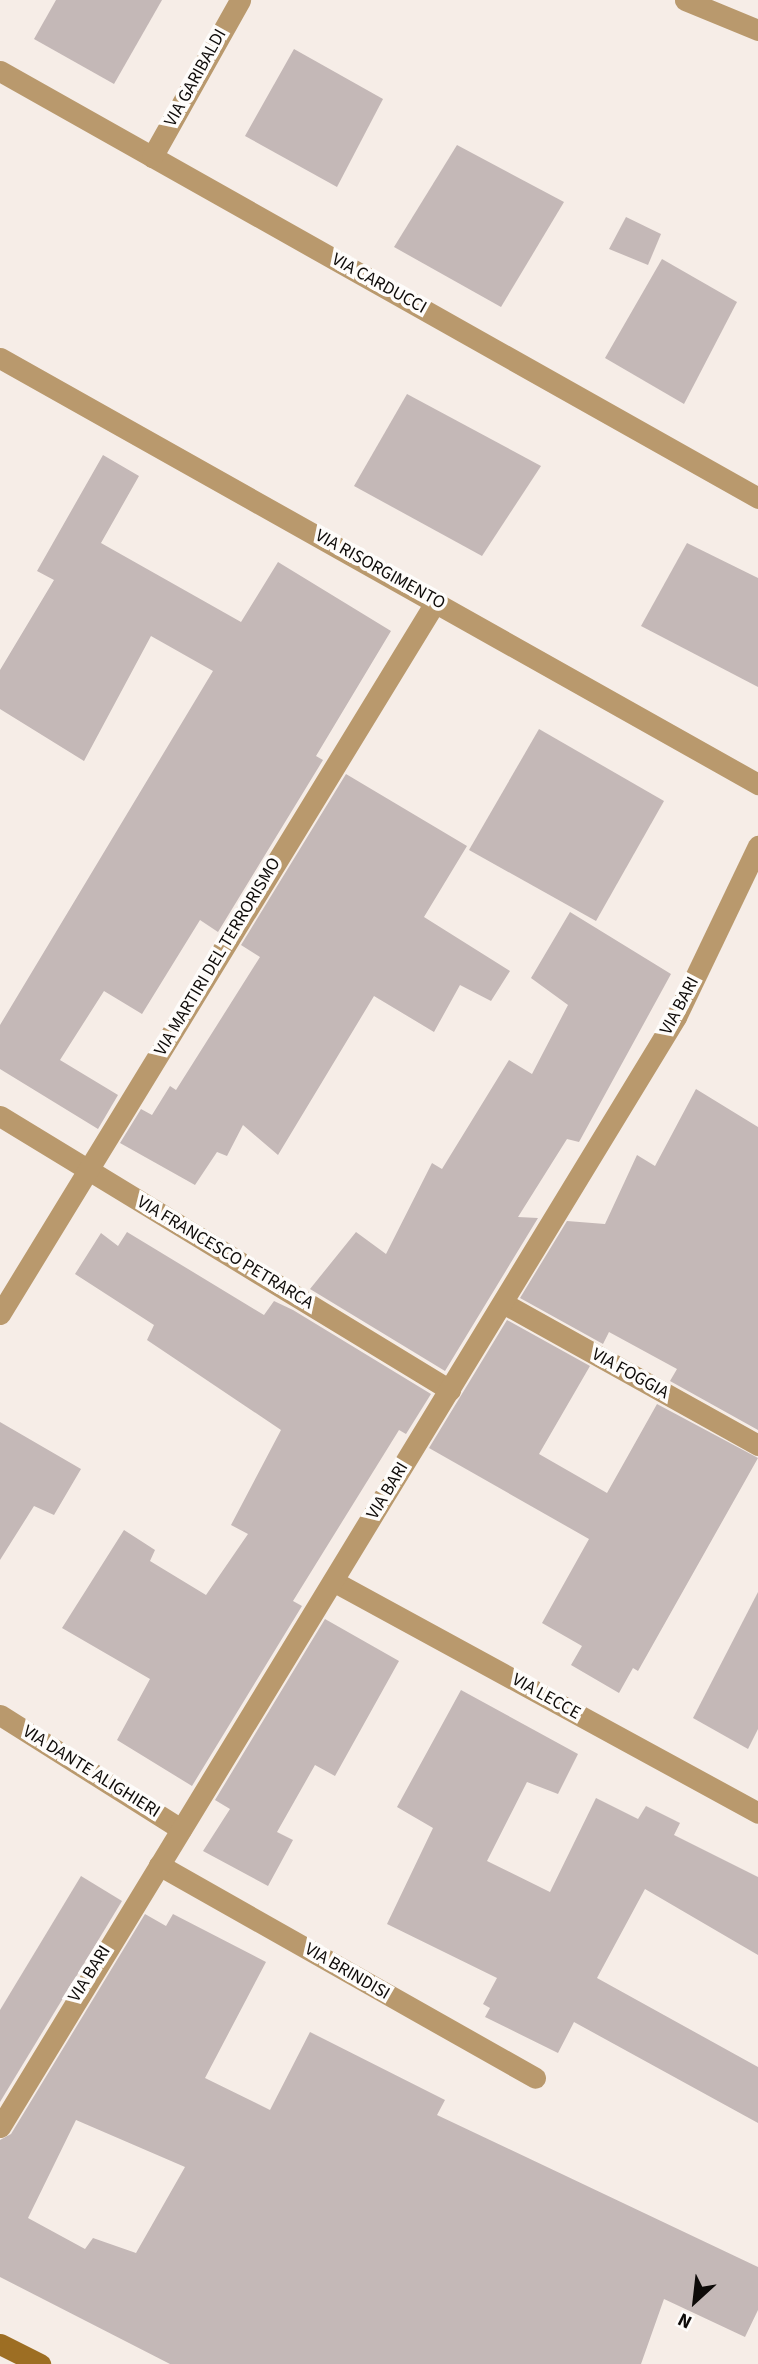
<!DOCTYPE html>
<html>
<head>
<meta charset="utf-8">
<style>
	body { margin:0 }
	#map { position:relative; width:758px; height:2364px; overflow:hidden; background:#f6ede7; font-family:"Source Sans 3",sans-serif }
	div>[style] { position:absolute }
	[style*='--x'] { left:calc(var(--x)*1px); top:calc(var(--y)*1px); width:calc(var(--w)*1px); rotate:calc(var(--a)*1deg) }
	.building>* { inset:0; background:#c4b8b7 }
	.street>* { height:21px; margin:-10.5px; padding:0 10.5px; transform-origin:10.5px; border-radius:10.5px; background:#b9996d }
	.secondary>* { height:21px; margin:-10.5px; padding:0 10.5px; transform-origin:10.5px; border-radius:10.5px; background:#9d6e23 }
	span { translate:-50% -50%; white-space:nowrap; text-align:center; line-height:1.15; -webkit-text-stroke:7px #fefcfa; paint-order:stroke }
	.street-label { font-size:18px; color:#0e0b09 }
	.north { position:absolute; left:660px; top:2266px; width:70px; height:70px; -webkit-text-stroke:5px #fefcfa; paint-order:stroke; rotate:207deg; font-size:19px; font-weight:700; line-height:28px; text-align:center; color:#0e0b09 }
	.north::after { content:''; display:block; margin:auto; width:24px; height:32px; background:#0e0b09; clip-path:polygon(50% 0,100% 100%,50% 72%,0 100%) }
</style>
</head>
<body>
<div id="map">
	<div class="building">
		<div style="clip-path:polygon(56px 0,162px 0,114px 84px,34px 39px)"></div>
		<div style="clip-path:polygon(294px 49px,383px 99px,337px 187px,245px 136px)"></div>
		<div style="clip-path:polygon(457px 145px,564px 202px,501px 307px,394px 247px)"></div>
		<div style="clip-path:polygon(626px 217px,661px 234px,648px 265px,609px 249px)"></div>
		<div style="clip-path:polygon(662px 259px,737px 302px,684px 404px,605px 358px)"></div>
		<div style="clip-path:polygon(407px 394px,541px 466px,482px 556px,354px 486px)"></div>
		<div style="clip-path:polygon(103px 455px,139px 476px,101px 543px,241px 622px,278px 562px,391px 631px,316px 756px,323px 760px,218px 932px,200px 920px,142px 1014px,104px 991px,60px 1060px,118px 1095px,98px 1129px,0 1069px,0 1025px,213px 671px,151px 636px,84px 761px,0 709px,0 670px,54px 580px,37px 571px)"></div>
		<div style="clip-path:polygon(687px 543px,758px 578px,758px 687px,641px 626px)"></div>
		<div style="clip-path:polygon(539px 729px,664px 801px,596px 921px,469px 850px)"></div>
		<div style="clip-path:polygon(346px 774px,467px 846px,424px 917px,510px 971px,491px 1001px,460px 985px,434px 1032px,374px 996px,278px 1155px,243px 1125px,227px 1156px,217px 1152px,195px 1185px,120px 1143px,141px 1109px,152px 1115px,170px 1086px,176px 1090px,260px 957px,241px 945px)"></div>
		<div style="clip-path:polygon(570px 912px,671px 974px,579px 1142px,567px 1139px,518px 1217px,538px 1218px,445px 1371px,310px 1289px,356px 1232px,386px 1254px,432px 1163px,442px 1169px,509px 1060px,532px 1074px,568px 1005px,531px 978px)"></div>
		<div style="clip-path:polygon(696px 1089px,758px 1127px,758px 1430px,670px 1381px,677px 1369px,609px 1332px,603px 1344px,520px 1298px,567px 1221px,605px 1224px,637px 1155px,655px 1166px)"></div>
		<div style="clip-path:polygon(127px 1232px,264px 1315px,274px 1301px,293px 1310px,431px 1394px,406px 1434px,399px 1430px,293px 1601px,302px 1606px,192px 1786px,117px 1740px,150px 1679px,62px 1628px,124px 1530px,155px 1550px,150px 1561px,206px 1595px,248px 1534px,231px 1525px,281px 1430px,147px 1340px,154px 1325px,75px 1274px,101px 1233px,118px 1246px)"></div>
		<div style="clip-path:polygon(507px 1320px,590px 1366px,539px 1454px,607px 1493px,657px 1404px,758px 1458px,638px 1671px,633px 1668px,619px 1693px,571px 1665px,582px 1646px,542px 1623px,589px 1539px,429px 1448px)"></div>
		<div style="clip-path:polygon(0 1422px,81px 1469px,54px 1515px,34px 1506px,0 1560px)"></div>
		<div style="clip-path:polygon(758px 1592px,758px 1729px,748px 1749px,693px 1718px)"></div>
		<div style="clip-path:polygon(325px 1619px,399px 1661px,335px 1776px,315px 1765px,277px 1832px,293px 1840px,268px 1886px,203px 1851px,230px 1809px,215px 1800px)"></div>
		<div style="clip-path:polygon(461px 1690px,578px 1754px,558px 1794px,527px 1782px,487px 1861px,550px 1892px,596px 1798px,638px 1819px,646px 1806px,680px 1823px,674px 1835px,758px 1877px,758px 1955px,645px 1889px,597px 1978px,758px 2067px,758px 2123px,574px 2022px,558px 2053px,485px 2017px,490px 2008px,483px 2004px,497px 1978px,387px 1924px,433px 1828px,397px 1807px)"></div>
		<div style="clip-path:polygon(81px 1876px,122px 1901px,0 2102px,0 2010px)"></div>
		<div style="clip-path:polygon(evenodd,145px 1914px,166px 1926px,173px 1914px,266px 1962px,205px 2078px,270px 2110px,310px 2032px,445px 2100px,437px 2115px,758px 2267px,758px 2310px,745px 2337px,664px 2299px,641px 2364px,170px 2364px,0 2277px,0 2140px,11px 2134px,145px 1914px,76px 2120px,185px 2167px,136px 2253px,93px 2238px,85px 2249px,28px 2218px,76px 2120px)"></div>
	</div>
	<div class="street">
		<div style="--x:685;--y:0;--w:79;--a:22.3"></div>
		<div style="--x:0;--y:71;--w:870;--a:29.39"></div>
		<div style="--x:152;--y:157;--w:180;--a:-60.7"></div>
		<div style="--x:0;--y:358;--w:870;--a:29.34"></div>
		<div style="--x:0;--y:1116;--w:527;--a:31.34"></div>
		<div style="--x:503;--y:1303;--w:292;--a:29.1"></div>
		<div style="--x:0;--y:1314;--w:836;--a:-58.55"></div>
		<div style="--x:333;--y:1581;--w:484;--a:28.6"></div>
		<div style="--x:0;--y:1715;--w:214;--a:32.2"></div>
		<div style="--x:159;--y:1865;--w:432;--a:29.5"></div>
		<div style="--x:0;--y:2127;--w:1300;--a:-58.66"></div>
		<div style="--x:676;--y:1017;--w:190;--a:-64.4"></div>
	</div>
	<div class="secondary">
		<div style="--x:0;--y:2344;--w:45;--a:26.6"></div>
	</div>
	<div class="street-label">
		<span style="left:196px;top:78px;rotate:-61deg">VIA GARIBALDI</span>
		<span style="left:379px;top:284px;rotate:29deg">VIA CARDUCCI</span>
		<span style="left:380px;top:570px;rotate:29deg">VIA RISORGIMENTO</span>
		<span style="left:218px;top:957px;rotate:-59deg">VIA MARTIRI DEL TERRORISMO</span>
		<span style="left:680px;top:1006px;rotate:-62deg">VIA BARI</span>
		<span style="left:225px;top:1253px;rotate:31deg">VIA FRANCESCO PETRARCA</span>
		<span style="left:630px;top:1374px;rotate:29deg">VIA FOGGIA</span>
		<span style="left:388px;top:1491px;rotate:-59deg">VIA BARI</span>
		<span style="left:546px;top:1697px;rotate:29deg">VIA LECCE</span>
		<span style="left:91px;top:1772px;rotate:32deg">VIA DANTE ALIGHIERI</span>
		<span style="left:347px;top:1972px;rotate:30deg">VIA BRINDISI</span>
		<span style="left:90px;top:1974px;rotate:-58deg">VIA BARI</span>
	</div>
	<div class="north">N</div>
</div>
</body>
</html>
